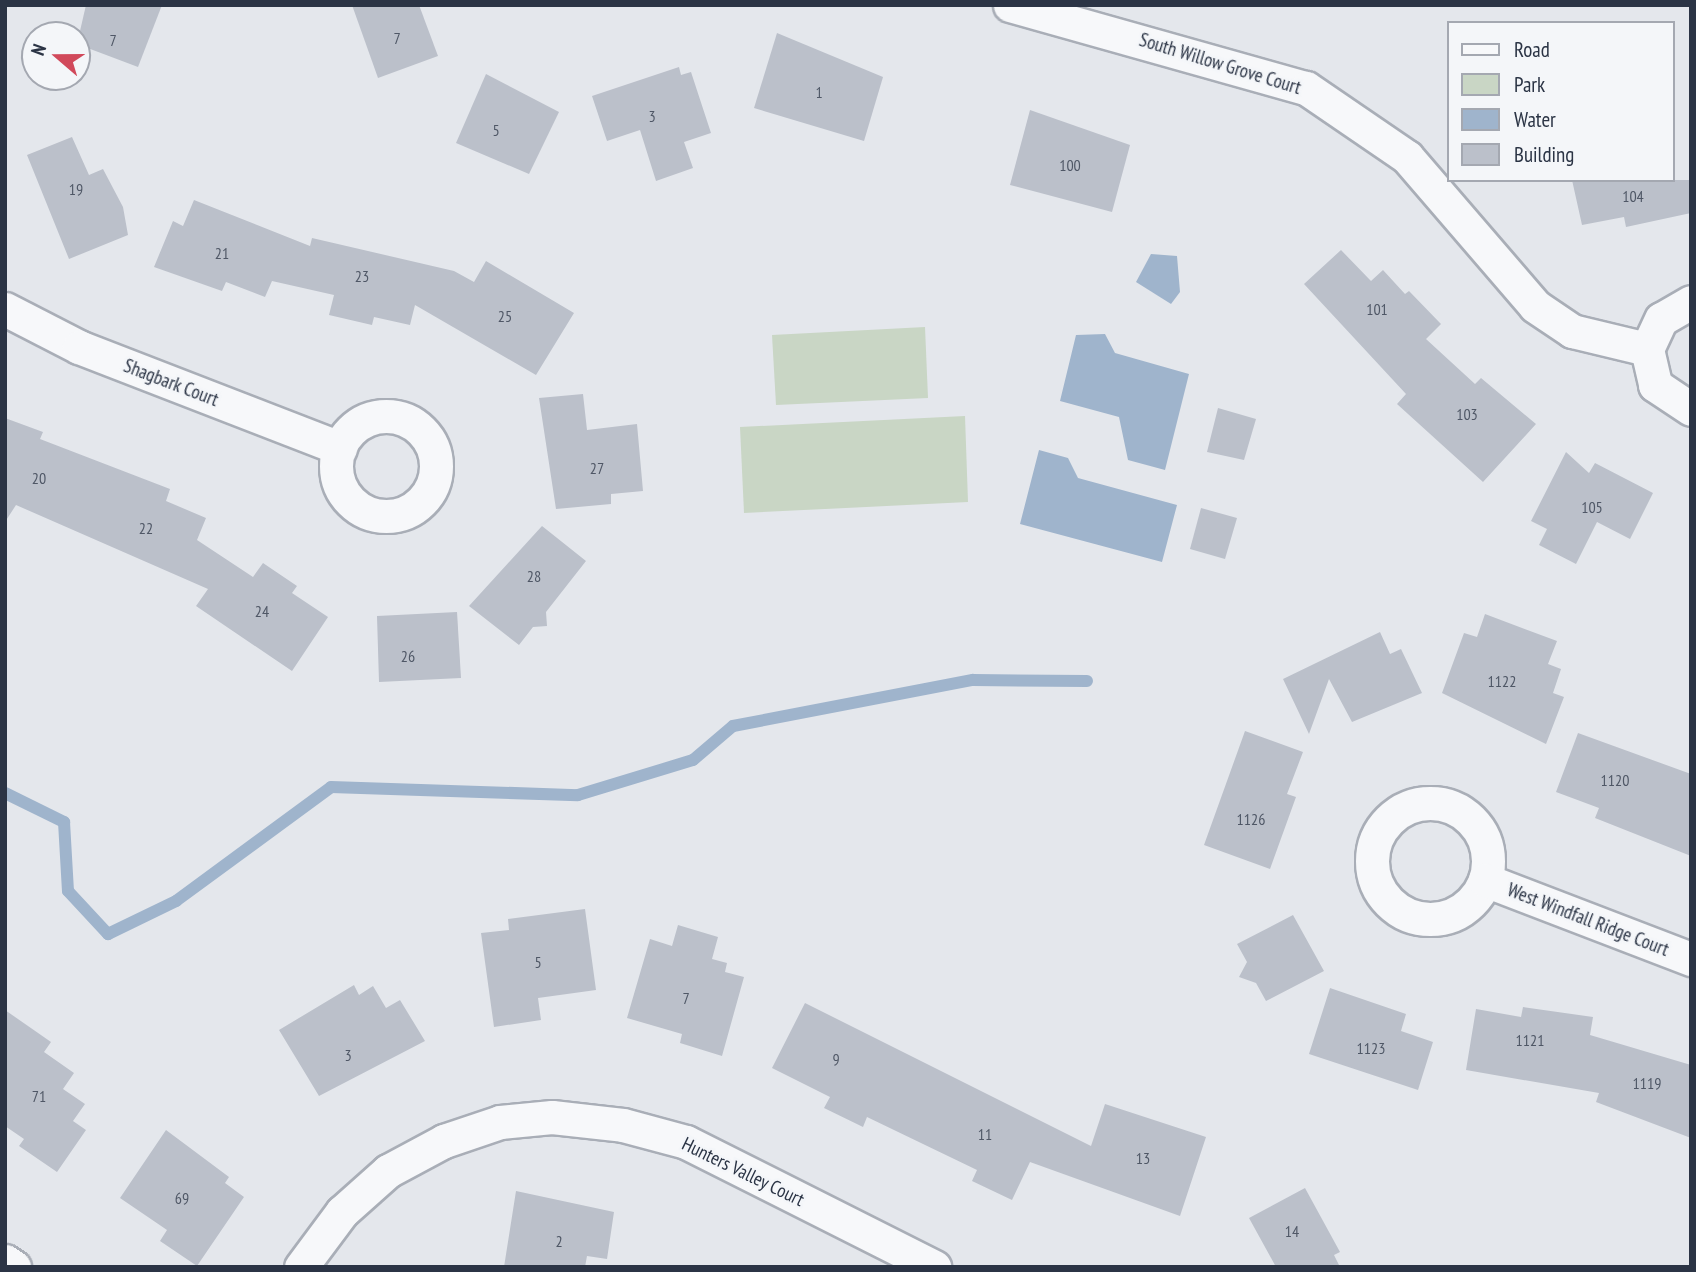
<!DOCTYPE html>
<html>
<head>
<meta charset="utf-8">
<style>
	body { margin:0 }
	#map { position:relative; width:1696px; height:1272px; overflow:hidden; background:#e4e7ec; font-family:"PT Sans Narrow",sans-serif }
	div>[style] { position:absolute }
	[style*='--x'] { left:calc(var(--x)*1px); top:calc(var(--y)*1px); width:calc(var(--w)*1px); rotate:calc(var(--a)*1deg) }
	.green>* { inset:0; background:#c9d6c5 }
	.water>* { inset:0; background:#9fb4cc }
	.stream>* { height:12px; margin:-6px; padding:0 6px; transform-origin:6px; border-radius:6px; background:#9fb4cc }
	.building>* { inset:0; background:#bbc0ca }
	.roads { filter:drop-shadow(2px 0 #a9aeb7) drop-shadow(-2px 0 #a9aeb7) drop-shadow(0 2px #a9aeb7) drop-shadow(0 -2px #a9aeb7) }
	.minor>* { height:33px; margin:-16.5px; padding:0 16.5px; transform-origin:16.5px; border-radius:16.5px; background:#f7f8fa }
	.minor>.ring { margin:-16.5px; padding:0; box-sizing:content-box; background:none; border:33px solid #f7f8fa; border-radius:50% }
	span { translate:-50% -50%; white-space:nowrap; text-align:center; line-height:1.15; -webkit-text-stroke:5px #f4f6f9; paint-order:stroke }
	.number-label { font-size:16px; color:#4f5766 }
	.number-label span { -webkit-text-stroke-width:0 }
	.street-label { font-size:19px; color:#2b3445 }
	.frame { position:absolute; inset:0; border:7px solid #2b3445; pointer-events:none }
	.legend { position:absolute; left:1447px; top:21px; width:228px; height:161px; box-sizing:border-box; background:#f4f6f9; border:2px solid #a4a8b1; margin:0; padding:9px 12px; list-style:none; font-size:21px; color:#2b3445 }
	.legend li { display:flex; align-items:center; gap:14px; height:35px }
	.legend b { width:35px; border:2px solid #a4a8b1 }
	.north { position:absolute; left:21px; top:21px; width:70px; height:70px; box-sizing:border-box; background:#f4f6f9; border:2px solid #a4a8b1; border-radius:50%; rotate:290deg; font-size:19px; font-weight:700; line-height:28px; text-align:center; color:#2b3445 }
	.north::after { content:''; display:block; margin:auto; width:24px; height:32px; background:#d1495b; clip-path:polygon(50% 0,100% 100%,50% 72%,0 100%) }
</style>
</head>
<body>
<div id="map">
	<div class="green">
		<div style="clip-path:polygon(925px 327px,928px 398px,776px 405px,772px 335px)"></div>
		<div style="clip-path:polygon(965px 416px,968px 502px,744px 513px,740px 427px)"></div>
	</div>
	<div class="water">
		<div style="clip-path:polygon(1151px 254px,1177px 256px,1180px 292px,1171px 304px,1136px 282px)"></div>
		<div style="clip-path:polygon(1105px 334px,1115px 353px,1189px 374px,1165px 470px,1128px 460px,1119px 417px,1060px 401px,1076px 335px)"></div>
		<div style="clip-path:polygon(1039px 450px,1068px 458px,1078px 478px,1177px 505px,1162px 562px,1020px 524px)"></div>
	</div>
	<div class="stream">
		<div style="--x:5;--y:793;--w:66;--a:26.2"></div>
		<div style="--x:64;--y:822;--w:69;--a:86.7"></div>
		<div style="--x:68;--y:891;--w:59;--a:47.1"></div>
		<div style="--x:108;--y:934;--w:76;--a:-25.9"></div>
		<div style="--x:176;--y:901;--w:192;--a:-36.3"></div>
		<div style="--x:331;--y:787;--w:247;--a:1.9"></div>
		<div style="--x:578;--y:795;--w:120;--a:-16.9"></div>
		<div style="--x:693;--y:760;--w:52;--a:-40.4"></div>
		<div style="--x:733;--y:726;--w:244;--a:-10.9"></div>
		<div style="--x:973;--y:680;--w:114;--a:0.5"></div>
	</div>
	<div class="building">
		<div style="clip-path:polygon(86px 5px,162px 5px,138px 67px,77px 44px)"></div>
		<div style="clip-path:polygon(352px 5px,419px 5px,438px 56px,378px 78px)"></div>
		<div style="clip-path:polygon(777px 33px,883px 77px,864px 141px,754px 108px)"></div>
		<div style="clip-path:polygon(679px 67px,681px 75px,691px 72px,711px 133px,684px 142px,693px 168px,656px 181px,640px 130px,607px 141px,592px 96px)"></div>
		<div style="clip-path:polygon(486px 74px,559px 112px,529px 174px,456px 143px)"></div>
		<div style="clip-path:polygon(1030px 110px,1130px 145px,1112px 212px,1010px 185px)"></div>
		<div style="clip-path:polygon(72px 137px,89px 175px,103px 169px,123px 207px,128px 235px,69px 259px,27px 155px)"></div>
		<div style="clip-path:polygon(1572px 180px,1691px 180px,1691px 213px,1626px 227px,1624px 217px,1582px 225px)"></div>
		<div style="clip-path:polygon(194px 200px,310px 246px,312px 238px,454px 271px,474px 282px,486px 261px,574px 313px,536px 375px,415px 305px,410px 325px,374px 317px,372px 325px,329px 315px,334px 295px,272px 281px,265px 297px,226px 282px,222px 291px,154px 267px,173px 221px,183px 226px)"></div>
		<div style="clip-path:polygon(1341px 250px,1371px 281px,1383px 270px,1405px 294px,1409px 291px,1441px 324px,1426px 339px,1475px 384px,1481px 378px,1536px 424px,1483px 482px,1397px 404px,1406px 394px,1304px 284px)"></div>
		<div style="clip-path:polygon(583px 394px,587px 430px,637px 424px,643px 491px,611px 494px,611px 504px,556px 509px,539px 398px)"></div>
		<div style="clip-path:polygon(1218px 408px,1256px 419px,1244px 460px,1207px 452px)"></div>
		<div style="clip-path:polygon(5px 418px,43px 432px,40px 439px,170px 489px,166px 501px,206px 518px,197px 540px,253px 577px,263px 563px,297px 586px,292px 593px,328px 617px,292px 671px,196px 606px,208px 589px,16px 505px,5px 522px)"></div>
		<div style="clip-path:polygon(1566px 452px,1589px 473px,1595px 463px,1653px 493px,1630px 539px,1597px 522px,1576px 564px,1539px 545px,1547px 529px,1531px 521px)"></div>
		<div style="clip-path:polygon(1201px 508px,1237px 518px,1225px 559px,1190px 549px)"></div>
		<div style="clip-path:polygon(542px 526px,586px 561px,546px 612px,547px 626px,533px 627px,519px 645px,469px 606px)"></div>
		<div style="clip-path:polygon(457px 612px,461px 678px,379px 682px,377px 616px)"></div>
		<div style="clip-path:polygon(1485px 614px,1557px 641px,1548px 664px,1561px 669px,1553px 693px,1564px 697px,1546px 744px,1442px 693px,1464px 633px,1477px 637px)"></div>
		<div style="clip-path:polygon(1380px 632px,1390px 654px,1401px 649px,1422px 693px,1352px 722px,1329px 679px,1309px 734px,1283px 679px)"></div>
		<div style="clip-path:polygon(1245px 731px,1303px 752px,1287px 794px,1296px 797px,1270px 869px,1204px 845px)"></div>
		<div style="clip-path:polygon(1578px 733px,1691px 774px,1691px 856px,1595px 818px,1599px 808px,1556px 792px)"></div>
		<div style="clip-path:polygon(585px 909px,596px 990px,538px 998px,541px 1020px,494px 1027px,481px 933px,509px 930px,508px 919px)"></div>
		<div style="clip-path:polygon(1293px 915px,1324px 971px,1266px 1001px,1256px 983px,1239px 977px,1247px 962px,1237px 944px)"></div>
		<div style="clip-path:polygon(678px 925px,718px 937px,712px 959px,727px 963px,725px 972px,744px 977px,722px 1056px,680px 1043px,682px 1034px,627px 1018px,650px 939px,672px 946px)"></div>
		<div style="clip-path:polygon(354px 985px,359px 995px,373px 986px,386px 1008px,400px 1000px,425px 1041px,319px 1096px,279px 1030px)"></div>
		<div style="clip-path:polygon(1330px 988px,1406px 1014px,1401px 1031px,1433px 1042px,1418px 1090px,1309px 1054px)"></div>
		<div style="clip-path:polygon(805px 1003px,1091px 1146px,1105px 1104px,1206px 1137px,1180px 1216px,1030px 1162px,1012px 1200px,972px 1181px,977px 1170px,867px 1117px,863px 1127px,824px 1108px,830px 1097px,772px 1068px)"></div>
		<div style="clip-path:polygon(1523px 1007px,1593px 1017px,1590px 1035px,1691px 1065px,1691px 1138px,1596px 1102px,1599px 1093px,1466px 1070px,1476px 1009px,1521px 1017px)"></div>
		<div style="clip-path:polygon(5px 1010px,51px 1042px,44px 1052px,74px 1073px,63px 1089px,85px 1104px,73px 1121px,86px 1130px,57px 1172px,19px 1146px,24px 1139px,5px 1126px)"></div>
		<div style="clip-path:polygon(166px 1130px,229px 1177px,225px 1183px,244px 1197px,197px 1266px,160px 1241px,167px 1230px,120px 1198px)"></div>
		<div style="clip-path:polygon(1305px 1188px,1340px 1252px,1334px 1255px,1340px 1267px,1276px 1267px,1249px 1218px)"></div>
		<div style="clip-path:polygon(516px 1191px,614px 1212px,607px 1259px,587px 1256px,585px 1267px,504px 1267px)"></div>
	</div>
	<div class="roads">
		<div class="minor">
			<div style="--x:1010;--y:5;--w:307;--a:15.7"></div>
			<div style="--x:1306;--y:88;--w:122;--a:34.3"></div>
			<div style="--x:1407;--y:157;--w:196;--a:49.3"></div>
			<div style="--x:1535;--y:306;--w:45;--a:34"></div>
			<div style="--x:1572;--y:331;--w:77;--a:13.5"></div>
			<div style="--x:1691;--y:302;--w:34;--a:150"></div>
			<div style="--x:1661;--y:319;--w:33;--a:115"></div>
			<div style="--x:1647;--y:349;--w:37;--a:77"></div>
			<div style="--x:1655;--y:385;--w:43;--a:33.7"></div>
			<div style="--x:5;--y:309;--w:83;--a:27.2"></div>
			<div style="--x:79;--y:347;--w:280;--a:21.2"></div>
			<div class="ring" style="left:336px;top:416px;width:67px;height:67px"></div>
			<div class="ring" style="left:1372px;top:803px;width:83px;height:83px"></div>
			<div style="--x:1485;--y:880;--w:221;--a:21"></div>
			<div style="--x:5;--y:1261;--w:11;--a:34"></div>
			<div style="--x:301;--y:1267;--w:69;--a:-53.3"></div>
			<div style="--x:342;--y:1212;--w:62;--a:-41.7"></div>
			<div style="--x:388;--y:1171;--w:64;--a:-28.2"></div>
			<div style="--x:444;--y:1141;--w:59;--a:-18.7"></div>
			<div style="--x:500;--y:1122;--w:52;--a:-5.5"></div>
			<div style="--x:552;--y:1117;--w:71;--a:6.4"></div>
			<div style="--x:623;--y:1125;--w:65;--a:15.1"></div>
			<div style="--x:686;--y:1142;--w:278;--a:26.7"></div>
		</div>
	</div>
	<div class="number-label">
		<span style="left:397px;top:38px">7</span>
		<span style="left:113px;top:40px">7</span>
		<span style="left:819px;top:92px">1</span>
		<span style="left:652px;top:116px">3</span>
		<span style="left:496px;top:130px">5</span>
		<span style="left:1070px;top:165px">100</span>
		<span style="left:76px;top:189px">19</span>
		<span style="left:1633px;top:196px">104</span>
		<span style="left:222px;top:253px">21</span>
		<span style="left:362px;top:276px">23</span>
		<span style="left:1377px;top:309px">101</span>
		<span style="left:505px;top:316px">25</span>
		<span style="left:1467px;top:414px">103</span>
		<span style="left:597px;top:468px">27</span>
		<span style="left:39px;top:478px">20</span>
		<span style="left:1592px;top:507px">105</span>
		<span style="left:146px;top:528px">22</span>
		<span style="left:534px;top:576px">28</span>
		<span style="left:262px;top:611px">24</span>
		<span style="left:408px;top:656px">26</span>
		<span style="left:1502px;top:681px">1122</span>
		<span style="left:1615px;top:780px">1120</span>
		<span style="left:1251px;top:819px">1126</span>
		<span style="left:538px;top:962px">5</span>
		<span style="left:686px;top:998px">7</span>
		<span style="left:1530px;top:1040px">1121</span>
		<span style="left:1371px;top:1048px">1123</span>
		<span style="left:348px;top:1055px">3</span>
		<span style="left:836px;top:1059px">9</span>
		<span style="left:1647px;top:1083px">1119</span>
		<span style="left:39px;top:1096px">71</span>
		<span style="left:985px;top:1134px">11</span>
		<span style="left:1143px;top:1158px">13</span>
		<span style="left:182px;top:1198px">69</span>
		<span style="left:1292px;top:1231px">14</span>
		<span style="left:559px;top:1241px">2</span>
	</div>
	<div class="street-label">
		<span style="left:1220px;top:64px;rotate:17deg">South Willow Grove Court</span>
		<span style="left:171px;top:383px;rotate:21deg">Shagbark Court</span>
		<span style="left:1588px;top:920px;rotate:21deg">West Windfall Ridge Court</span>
		<span style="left:743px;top:1172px;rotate:26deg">Hunters Valley Court</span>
	</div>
	<div class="frame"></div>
	<ul class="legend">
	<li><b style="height:9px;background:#f7f8fa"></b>Road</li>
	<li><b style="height:19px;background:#c9d6c5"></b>Park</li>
	<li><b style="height:19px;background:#9fb4cc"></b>Water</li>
	<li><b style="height:19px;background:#bbc0ca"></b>Building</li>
	</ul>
	<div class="north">N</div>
</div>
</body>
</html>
